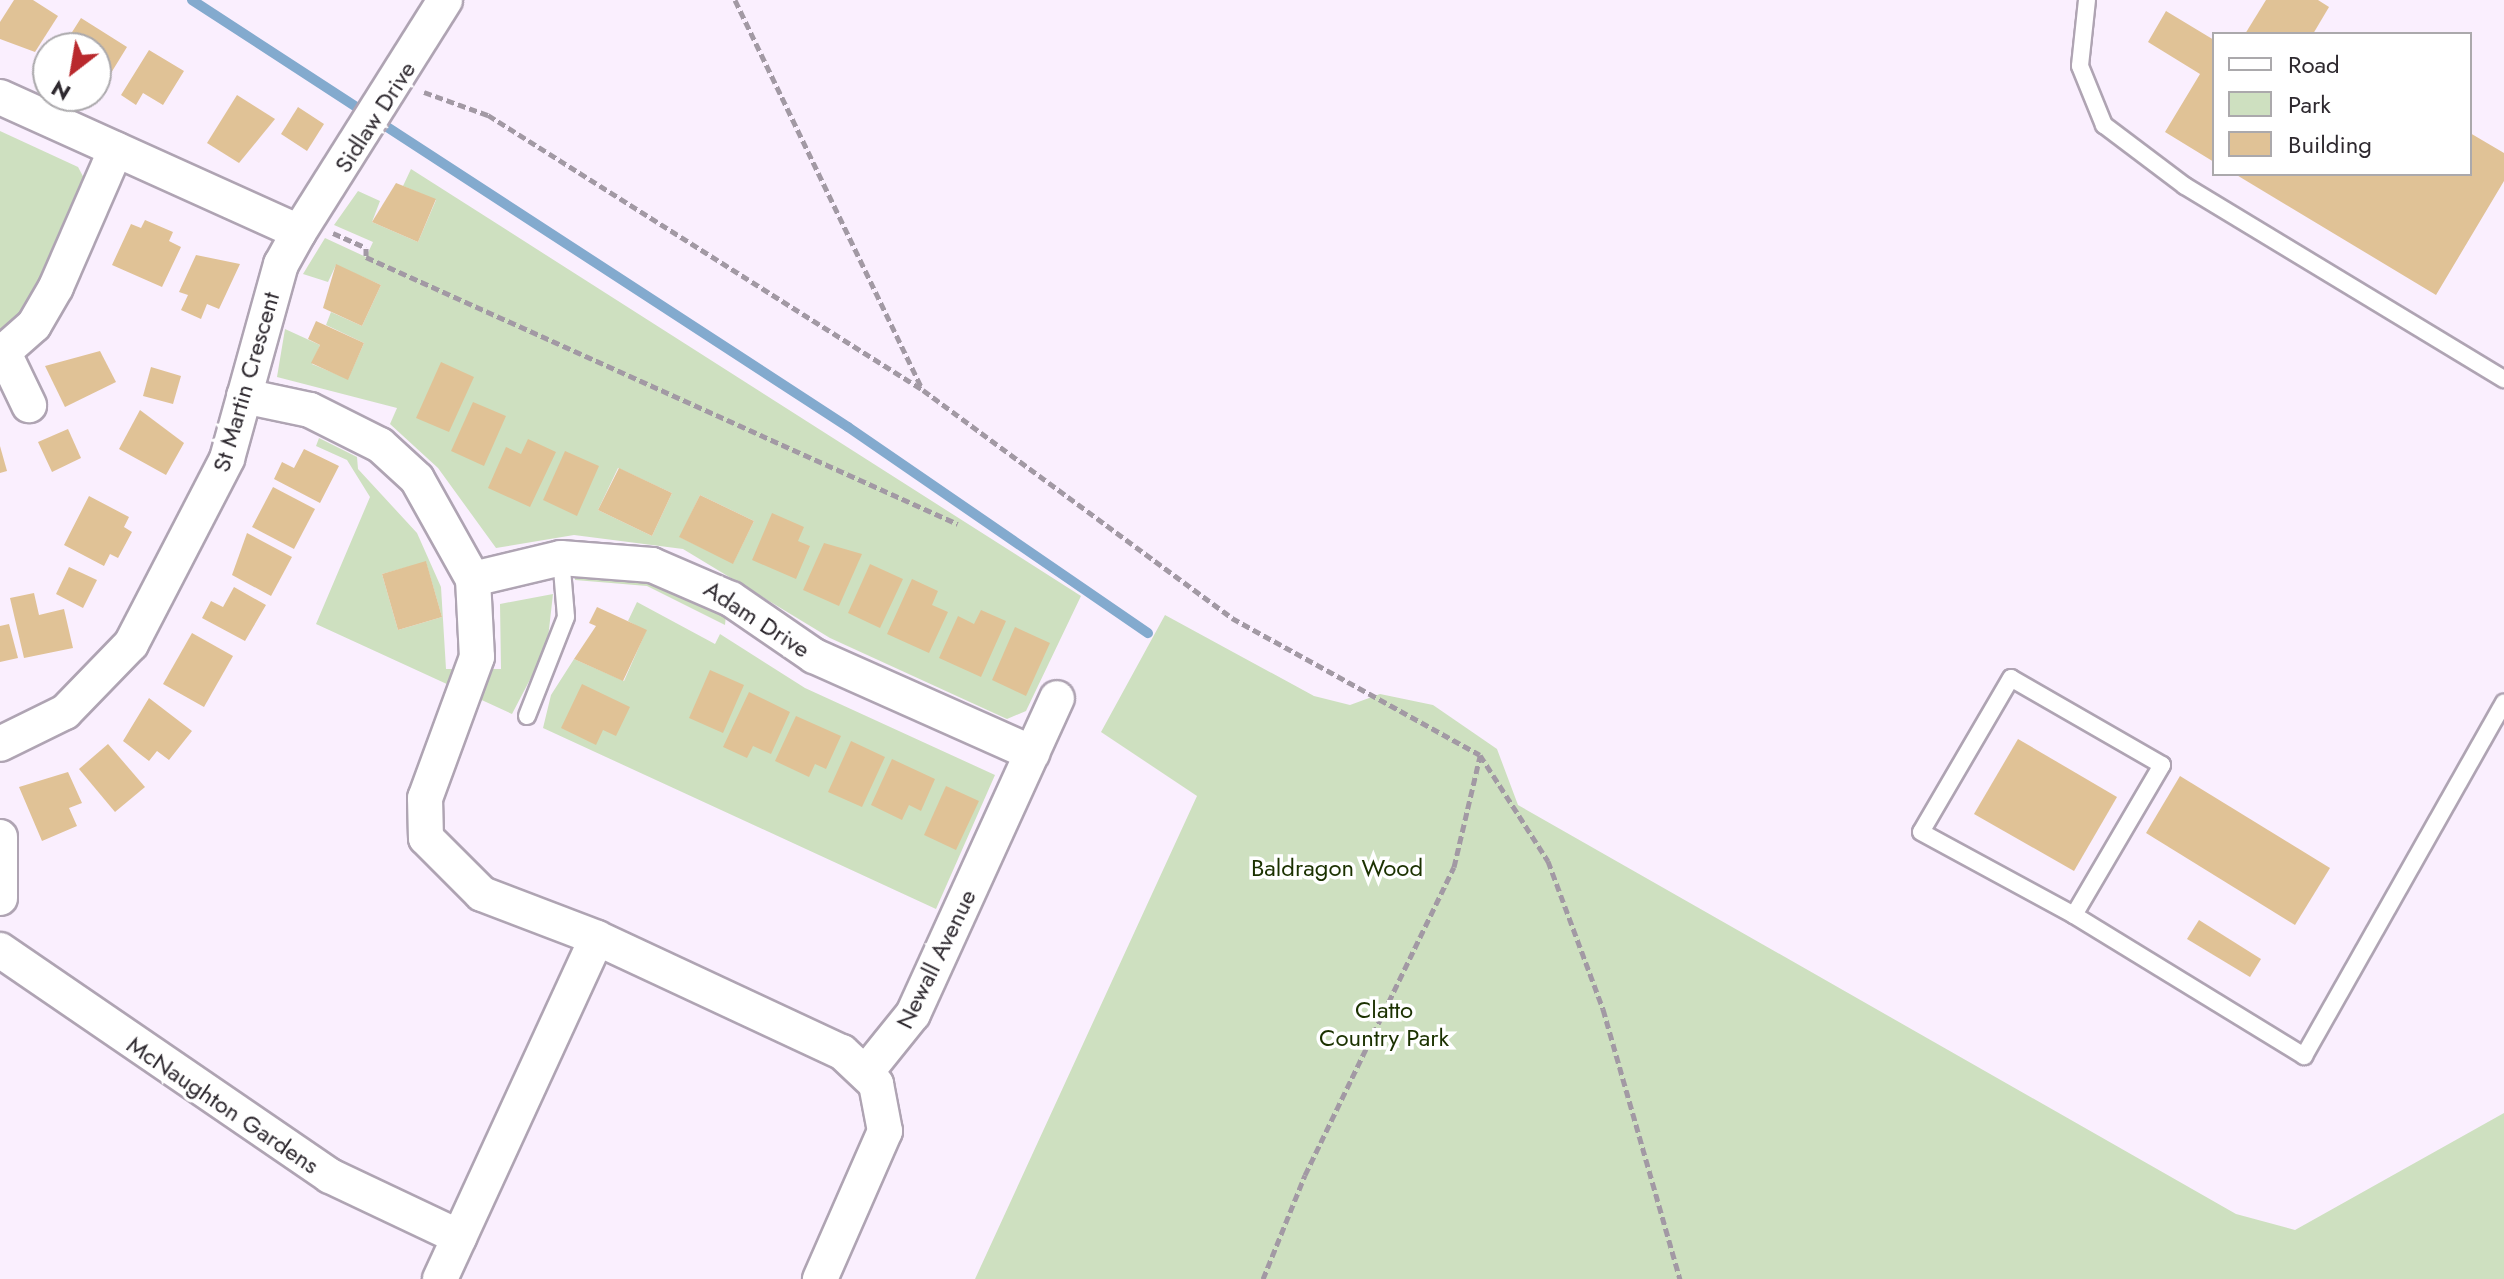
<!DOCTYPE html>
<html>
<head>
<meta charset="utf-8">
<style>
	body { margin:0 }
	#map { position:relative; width:2504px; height:1279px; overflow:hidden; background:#faeffe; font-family:Jost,sans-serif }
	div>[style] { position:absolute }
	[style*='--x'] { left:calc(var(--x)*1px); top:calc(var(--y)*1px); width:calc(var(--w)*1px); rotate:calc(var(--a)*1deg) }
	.green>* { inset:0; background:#cee0c0 }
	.stream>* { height:10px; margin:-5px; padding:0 5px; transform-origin:5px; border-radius:5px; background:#83aace }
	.building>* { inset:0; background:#e0c296 }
	.path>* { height:5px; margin-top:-2.5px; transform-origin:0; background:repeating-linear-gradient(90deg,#a299a4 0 8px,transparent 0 12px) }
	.roads { filter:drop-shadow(2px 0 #afa4b3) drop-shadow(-2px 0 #afa4b3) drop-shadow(0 2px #afa4b3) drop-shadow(0 -2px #afa4b3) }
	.service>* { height:16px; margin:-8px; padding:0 8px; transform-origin:8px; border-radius:8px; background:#fff }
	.minor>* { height:34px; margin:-17px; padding:0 17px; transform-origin:17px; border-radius:17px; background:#fff }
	span { translate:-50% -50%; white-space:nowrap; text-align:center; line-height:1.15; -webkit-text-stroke:7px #fff; paint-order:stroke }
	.street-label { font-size:24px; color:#2e292f }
	.park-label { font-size:24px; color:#1b3100 }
	.legend { position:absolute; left:2212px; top:32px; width:260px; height:144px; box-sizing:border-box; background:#fff; border:2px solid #aba9ac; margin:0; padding:10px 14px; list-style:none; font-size:24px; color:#2e292f }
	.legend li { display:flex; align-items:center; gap:16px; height:40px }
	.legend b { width:40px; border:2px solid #aba9ac }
	.north { position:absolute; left:32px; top:32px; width:80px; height:80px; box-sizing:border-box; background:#fff; border:2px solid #aba9ac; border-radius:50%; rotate:211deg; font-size:22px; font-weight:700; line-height:32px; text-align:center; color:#2e292f }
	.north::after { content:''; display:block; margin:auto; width:28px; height:36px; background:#b9292d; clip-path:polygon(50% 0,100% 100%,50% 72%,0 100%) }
</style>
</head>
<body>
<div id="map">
	<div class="green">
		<div style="clip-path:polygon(0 131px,78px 167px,86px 182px,24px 318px,0 339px)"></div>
		<div style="clip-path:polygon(evenodd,411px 169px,1081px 596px,1026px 711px,1007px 719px,830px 638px,683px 549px,574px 535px,496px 548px,438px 468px,390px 424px,397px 408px,277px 377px,285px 329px,320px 345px,312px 364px,348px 379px,364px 343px,326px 325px,331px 312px,362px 326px,381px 285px,336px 265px,328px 282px,303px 274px,325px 238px,366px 257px,373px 242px,334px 225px,358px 191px,380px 201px,372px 222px,418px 242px,436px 200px,403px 186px,411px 169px,618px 468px,672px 493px,652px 536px,598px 510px,618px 468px,411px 169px,700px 495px,754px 521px,733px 563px,680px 537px,700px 495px)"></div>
		<div style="clip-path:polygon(evenodd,319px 438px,357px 457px,358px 469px,417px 533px,441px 587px,446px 669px,501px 669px,500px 604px,553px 594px,547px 647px,512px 714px,316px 624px,370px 497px,347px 460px,316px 446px,319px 438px,426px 562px,442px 617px,398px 630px,382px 574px,426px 562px)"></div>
		<div style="clip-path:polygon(575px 571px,651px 578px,726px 614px,725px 625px,647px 586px,575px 580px)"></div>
		<div style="clip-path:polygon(637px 602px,715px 644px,720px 634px,805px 688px,995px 775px,936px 909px,543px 728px,551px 695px,574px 659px,624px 681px,646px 631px,628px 621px)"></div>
		<div style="clip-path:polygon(1165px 615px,1314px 696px,1350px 705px,1380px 694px,1433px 705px,1497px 749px,1518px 805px,2236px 1214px,2295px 1230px,2504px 1113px,2504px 1279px,975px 1279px,1197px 796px,1101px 732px)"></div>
	</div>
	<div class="stream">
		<div style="--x:192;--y:0;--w:783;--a:33.06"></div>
		<div style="--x:848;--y:427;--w:364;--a:34.5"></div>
	</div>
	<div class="building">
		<div style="clip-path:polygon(14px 0,33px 0,58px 16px,35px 52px,0 39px,0 22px)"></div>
		<div style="clip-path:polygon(2266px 0,2318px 0,2329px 7px,2313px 34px,2245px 34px)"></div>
		<div style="clip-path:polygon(2166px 11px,2214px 40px,2214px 162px,2165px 132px,2200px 74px,2148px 42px)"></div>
		<div style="clip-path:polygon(81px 18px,127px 47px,103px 86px,96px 81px,96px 48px,62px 48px)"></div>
		<div style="clip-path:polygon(149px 50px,184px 71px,163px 105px,143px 93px,136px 105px,121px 95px)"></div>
		<div style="clip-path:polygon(237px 95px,275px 119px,239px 163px,207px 143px)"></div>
		<div style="clip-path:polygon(298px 107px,324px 124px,307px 151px,281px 134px)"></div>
		<div style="clip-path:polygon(2470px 133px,2504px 153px,2504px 181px,2436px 295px,2235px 174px,2470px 174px)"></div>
		<div style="clip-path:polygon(396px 183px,436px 199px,418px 242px,372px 222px)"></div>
		<div style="clip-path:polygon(145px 220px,173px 232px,169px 241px,181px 247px,162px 287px,112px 265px,131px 224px,141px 228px)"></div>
		<div style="clip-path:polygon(196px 255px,240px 264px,219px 309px,207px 304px,201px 319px,181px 310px,188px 295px,179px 292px)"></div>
		<div style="clip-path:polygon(336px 264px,381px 285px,362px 326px,323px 308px)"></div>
		<div style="clip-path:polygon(316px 321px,364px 343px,348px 380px,311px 363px,320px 345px,308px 339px)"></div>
		<div style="clip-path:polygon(100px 351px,116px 382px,65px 407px,45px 366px)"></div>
		<div style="clip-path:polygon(441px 362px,474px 377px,449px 432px,416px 418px)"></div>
		<div style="clip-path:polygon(151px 367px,181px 376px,173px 404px,143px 396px)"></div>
		<div style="clip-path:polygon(473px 402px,506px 416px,484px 466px,451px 451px)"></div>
		<div style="clip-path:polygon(140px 410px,184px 443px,166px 475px,119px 449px)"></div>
		<div style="clip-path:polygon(68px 429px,81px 458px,52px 472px,38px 442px)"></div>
		<div style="clip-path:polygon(528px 439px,556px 452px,530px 507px,488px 488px,506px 447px,521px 454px)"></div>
		<div style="clip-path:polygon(0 446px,7px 471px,0 473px)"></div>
		<div style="clip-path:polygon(304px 449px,339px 466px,320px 503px,274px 479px,282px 462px,294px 468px)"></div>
		<div style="clip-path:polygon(565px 451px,599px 466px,577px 516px,543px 500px)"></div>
		<div style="clip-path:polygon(619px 468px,672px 493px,652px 536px,598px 510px)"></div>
		<div style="clip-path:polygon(273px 487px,315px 509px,294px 549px,252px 527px)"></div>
		<div style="clip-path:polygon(700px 495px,754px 521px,733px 564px,679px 537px)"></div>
		<div style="clip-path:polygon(89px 496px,129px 517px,124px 527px,132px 532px,118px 558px,110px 554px,104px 566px,64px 545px)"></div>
		<div style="clip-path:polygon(772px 513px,804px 527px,798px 541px,810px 546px,796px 579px,752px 560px)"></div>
		<div style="clip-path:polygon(247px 533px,292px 557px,271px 596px,232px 575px)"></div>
		<div style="clip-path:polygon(824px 543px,862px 554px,839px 606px,803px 590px)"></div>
		<div style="clip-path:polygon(426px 561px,442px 617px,398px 630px,382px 574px)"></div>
		<div style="clip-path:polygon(870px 564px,903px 579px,880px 628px,848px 613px)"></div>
		<div style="clip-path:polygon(69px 567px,97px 580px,83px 608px,56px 594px)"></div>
		<div style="clip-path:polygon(912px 579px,938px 591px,932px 605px,948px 612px,929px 653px,887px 634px)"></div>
		<div style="clip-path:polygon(234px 587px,266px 605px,245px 641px,202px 618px,211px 601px,223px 607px)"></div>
		<div style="clip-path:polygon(34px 593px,39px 615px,64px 609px,73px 648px,24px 658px,10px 598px)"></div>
		<div style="clip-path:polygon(597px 607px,647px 630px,623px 681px,574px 659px,596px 626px,589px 623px)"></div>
		<div style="clip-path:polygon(981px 610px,1006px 621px,981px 677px,939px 658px,958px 616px,974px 624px)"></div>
		<div style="clip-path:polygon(9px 624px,18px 658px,0 662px,0 626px)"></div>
		<div style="clip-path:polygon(1015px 627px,1050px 643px,1026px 696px,992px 680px)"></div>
		<div style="clip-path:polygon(192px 633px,233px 656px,204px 707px,163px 684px)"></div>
		<div style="clip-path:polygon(710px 670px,744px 685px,723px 733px,689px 718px)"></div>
		<div style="clip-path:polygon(582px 684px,630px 707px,616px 736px,603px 730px,596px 745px,561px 728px)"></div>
		<div style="clip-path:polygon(749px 692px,790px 712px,771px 754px,753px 746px,747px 758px,723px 747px)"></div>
		<div style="clip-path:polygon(149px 698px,192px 731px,169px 760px,157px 751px,149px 761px,123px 741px)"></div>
		<div style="clip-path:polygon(796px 716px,841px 736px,826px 769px,815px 764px,809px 777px,775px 761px)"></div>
		<div style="clip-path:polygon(2018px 739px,2117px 797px,2074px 871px,1974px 814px)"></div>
		<div style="clip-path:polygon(851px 741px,885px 757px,862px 807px,828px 792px)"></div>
		<div style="clip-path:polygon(108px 744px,145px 787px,115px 812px,79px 769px)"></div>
		<div style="clip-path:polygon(892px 759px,935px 779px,921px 811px,909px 805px,902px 820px,871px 805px)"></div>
		<div style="clip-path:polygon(68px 772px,82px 803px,69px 808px,77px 826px,42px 841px,19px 787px)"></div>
		<div style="clip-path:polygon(2180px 776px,2330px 868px,2295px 925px,2146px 833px)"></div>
		<div style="clip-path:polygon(946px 786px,979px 801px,956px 850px,924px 835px)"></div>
		<div style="clip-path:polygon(2199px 920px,2261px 959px,2250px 977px,2187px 939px)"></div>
	</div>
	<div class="path">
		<div style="--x:735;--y:0;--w:432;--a:64.3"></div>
		<div style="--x:424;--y:92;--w:68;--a:19.8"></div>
		<div style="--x:488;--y:115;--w:515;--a:32.3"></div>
		<div style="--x:923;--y:390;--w:384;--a:36.4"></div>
		<div style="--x:1232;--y:618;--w:283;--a:28.9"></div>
		<div style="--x:1480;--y:755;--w:126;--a:57.3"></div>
		<div style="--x:1548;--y:861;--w:158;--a:69.6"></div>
		<div style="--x:1603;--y:1009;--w:281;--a:74.1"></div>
		<div style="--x:333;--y:233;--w:36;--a:24"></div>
		<div style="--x:366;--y:248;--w:9;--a:90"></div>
		<div style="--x:366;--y:257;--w:649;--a:24.28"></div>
		<div style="--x:1263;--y:1279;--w:112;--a:-68"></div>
		<div style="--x:1305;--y:1175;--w:342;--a:-64.2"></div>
		<div style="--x:1454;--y:867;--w:114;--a:-76.8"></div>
	</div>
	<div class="roads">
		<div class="service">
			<div style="--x:2087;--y:0;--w:66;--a:96.1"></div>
			<div style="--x:2080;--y:66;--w:64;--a:67.9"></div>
			<div style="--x:2104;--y:125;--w:101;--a:37"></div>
			<div style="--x:2185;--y:186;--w:373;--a:31.2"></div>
			<div style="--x:527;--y:716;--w:106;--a:-68.5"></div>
			<div style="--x:566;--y:617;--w:59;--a:-94.8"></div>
			<div style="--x:2074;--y:915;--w:174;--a:-59.6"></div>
			<div style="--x:2162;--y:765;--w:174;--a:-150.1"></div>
			<div style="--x:2011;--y:678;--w:178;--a:120.3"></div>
			<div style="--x:1921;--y:832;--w:174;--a:28.5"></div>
			<div style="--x:2074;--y:915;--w:270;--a:31.5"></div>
			<div style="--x:2304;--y:1056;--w:406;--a:-60.5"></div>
		</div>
		<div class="minor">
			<div style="--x:0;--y:97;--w:328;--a:24.3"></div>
			<div style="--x:299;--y:232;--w:37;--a:119"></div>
			<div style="--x:281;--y:264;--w:202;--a:105.5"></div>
			<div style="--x:227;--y:459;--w:208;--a:117.4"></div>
			<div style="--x:131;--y:644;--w:95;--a:134.1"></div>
			<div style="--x:65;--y:712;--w:72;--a:153.8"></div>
			<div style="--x:299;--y:232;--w:274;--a:-57.8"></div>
			<div style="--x:4;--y:353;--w:58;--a:64.3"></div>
			<div style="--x:0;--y:355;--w:45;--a:-41.4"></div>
			<div style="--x:34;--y:325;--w:44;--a:-59.9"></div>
			<div style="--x:56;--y:287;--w:150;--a:-66.5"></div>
			<div style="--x:244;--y:396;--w:67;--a:12"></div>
			<div style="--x:310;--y:410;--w:78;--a:26.6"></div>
			<div style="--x:380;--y:445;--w:50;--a:42.6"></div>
			<div style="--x:417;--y:479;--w:115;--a:60.8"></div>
			<div style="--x:473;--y:579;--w:78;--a:87.1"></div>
			<div style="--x:477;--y:657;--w:150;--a:110.2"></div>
			<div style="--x:425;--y:798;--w:40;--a:88.6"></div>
			<div style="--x:426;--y:838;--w:79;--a:45"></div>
			<div style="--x:482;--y:894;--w:123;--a:20.9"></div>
			<div style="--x:597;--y:938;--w:270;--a:25"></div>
			<div style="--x:842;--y:1052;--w:47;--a:43.3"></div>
			<div style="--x:876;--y:1084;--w:48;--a:79.2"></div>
			<div style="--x:885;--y:1131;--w:162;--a:113.7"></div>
			<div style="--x:473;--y:579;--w:90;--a:-13.4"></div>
			<div style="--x:561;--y:558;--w:91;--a:4.4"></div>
			<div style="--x:652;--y:565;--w:86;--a:23.3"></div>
			<div style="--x:731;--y:599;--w:101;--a:34.5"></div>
			<div style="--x:814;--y:656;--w:239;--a:24"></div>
			<div style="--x:0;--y:837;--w:61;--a:90"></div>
			<div style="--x:0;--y:950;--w:400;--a:34.4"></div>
			<div style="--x:330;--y:1176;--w:143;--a:25.3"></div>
			<div style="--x:867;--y:1071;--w:73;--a:-51.1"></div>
			<div style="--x:913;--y:1014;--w:347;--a:-65.5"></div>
			<div style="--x:440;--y:1279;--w:375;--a:-65.3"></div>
		</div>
	</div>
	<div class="street-label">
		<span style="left:375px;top:117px;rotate:-57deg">Sidlaw Drive</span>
		<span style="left:246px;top:382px;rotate:-74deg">St Martin Crescent</span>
		<span style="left:757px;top:619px;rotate:33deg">Adam Drive</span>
		<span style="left:936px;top:959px;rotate:-64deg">Newall Avenue</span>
		<span style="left:223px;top:1105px;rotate:34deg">McNaughton Gardens</span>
	</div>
	<div class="park-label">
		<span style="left:1337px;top:868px">Baldragon Wood</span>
		<span style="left:1384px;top:1024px">Clatto<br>Country Park</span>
	</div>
	<ul class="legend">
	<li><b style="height:10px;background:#fff"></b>Road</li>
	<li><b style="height:22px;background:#cee0c0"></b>Park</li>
	<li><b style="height:22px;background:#e0c296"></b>Building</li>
	</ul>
	<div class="north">N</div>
</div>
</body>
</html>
